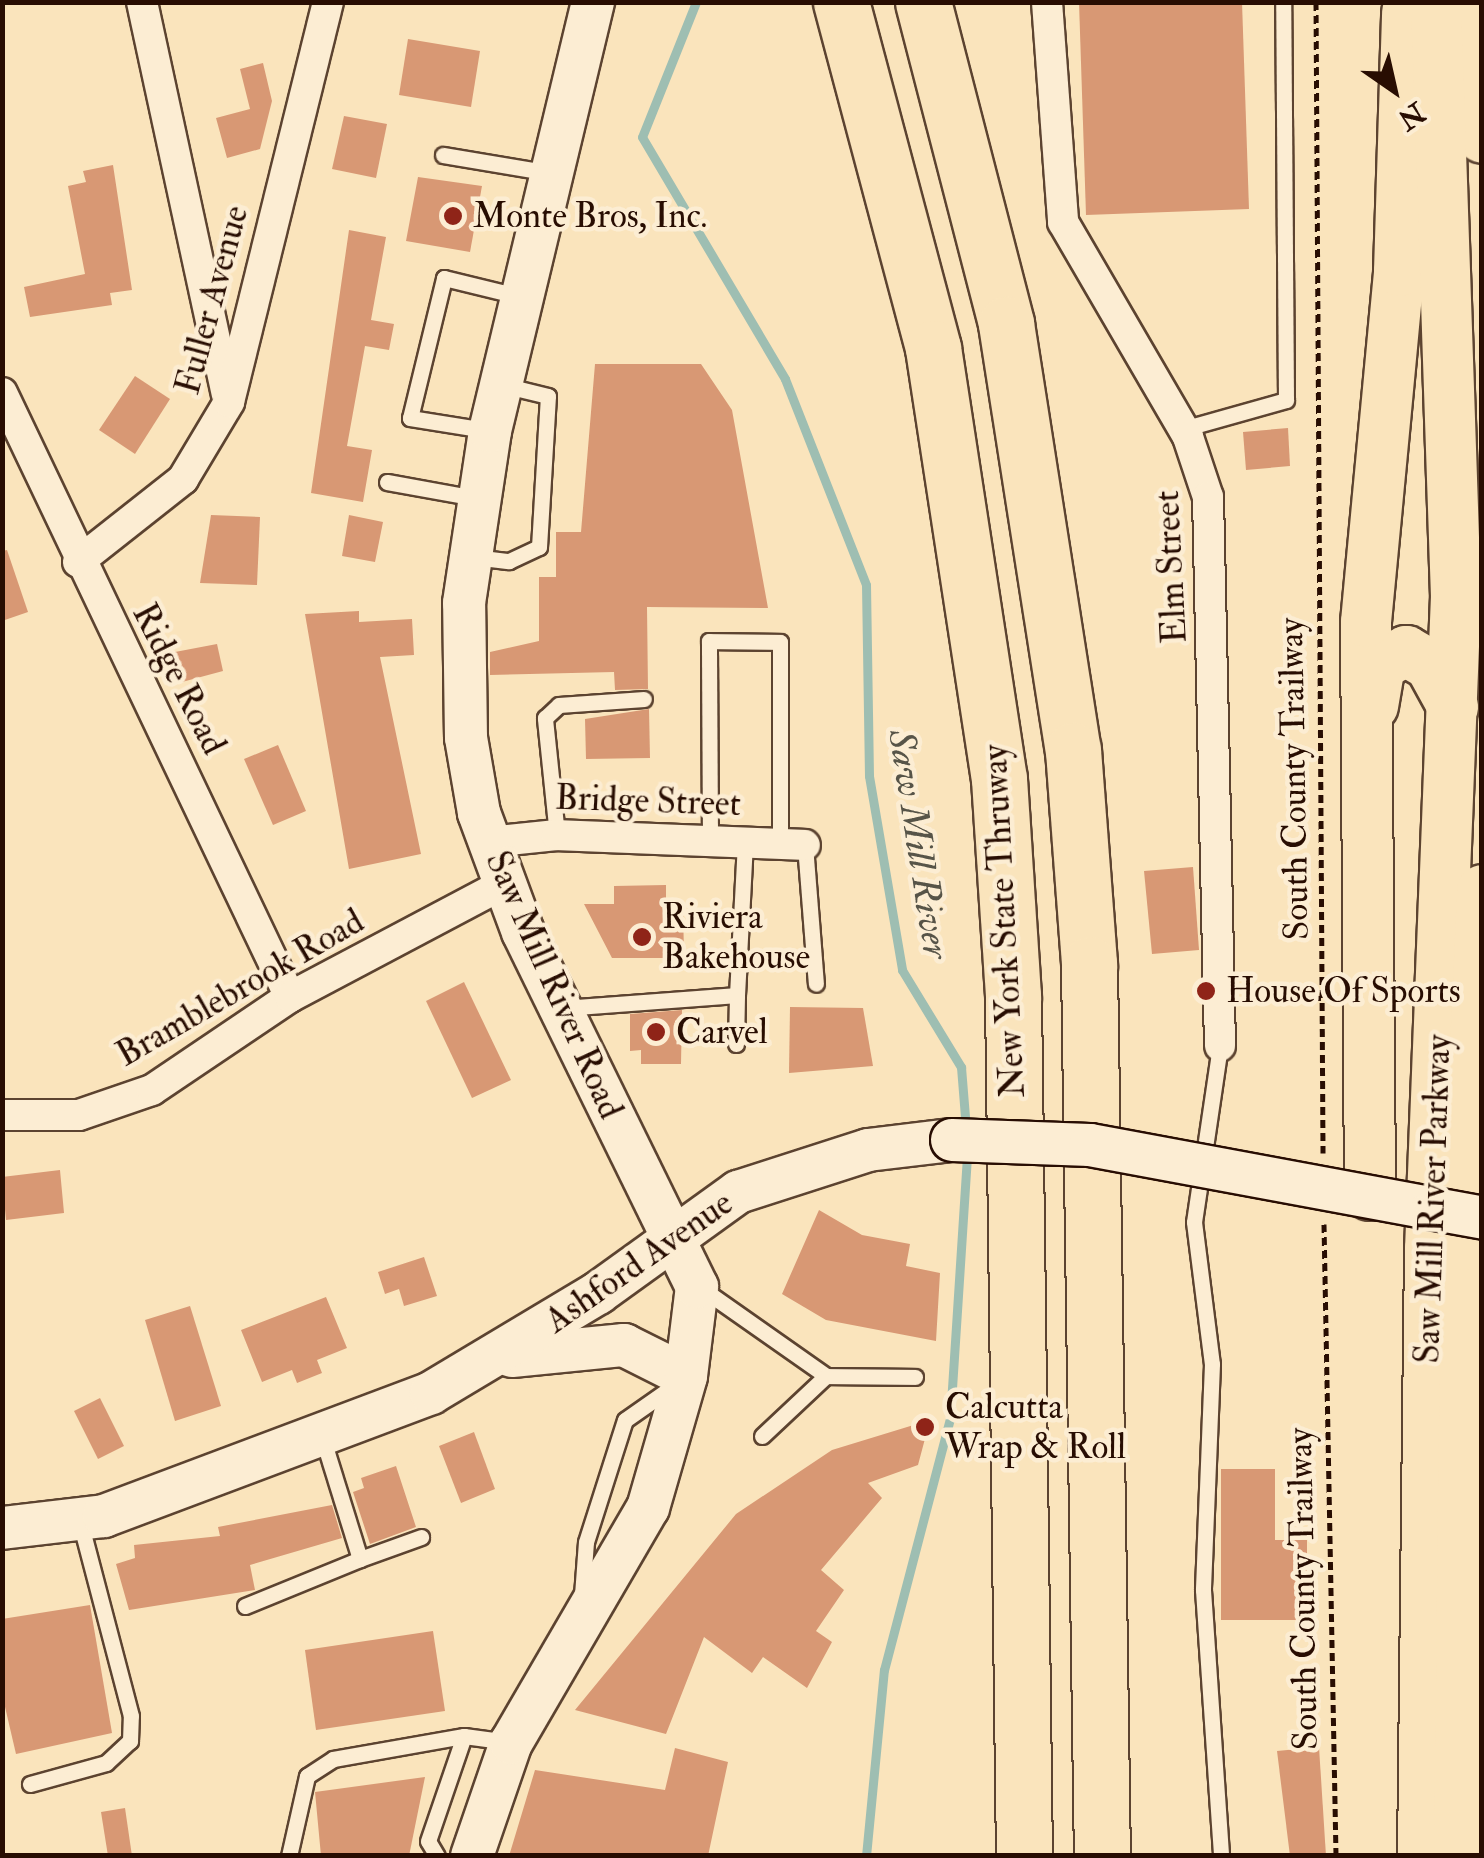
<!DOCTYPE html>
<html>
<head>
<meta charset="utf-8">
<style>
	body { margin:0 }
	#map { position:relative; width:1484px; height:1858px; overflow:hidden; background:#fae4bc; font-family:"IM FELL Double Pica",serif }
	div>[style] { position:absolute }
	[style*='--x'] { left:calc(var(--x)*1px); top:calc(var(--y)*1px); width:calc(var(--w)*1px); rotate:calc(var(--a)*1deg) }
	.stream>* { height:9px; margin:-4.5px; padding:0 4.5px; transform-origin:4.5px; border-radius:4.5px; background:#9ebeb2 }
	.building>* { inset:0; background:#d89874 }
	.path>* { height:5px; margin-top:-2.5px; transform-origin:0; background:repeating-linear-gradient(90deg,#280d02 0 8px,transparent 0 13px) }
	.roads { filter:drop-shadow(2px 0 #5c4330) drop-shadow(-2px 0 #5c4330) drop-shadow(0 2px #5c4330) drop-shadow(0 -2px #5c4330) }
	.service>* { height:15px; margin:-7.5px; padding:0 7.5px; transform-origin:7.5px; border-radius:7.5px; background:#fcedd3 }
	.minor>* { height:30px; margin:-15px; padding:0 15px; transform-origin:15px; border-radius:15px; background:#fcedd3 }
	.secondary>* { height:42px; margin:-21px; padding:0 21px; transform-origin:21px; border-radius:21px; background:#fcedd3 }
	.trunk>* { height:50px; margin:-25px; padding:0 25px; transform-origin:25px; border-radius:25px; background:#fae4bc }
	.motorway>* { height:55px; margin:-27.5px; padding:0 27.5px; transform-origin:27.5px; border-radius:27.5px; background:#fae4bc }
	.bridges { filter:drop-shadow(2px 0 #280d02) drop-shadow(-2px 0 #280d02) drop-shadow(0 2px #280d02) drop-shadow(0 -2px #280d02) }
	.secondary-bridge>* { height:42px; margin:-21px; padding:0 21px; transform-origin:21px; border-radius:21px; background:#fcedd3 }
	.dots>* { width:28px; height:28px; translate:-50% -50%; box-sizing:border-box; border:5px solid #fcedd3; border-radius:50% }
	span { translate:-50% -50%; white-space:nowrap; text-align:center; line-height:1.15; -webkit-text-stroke:9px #fcedd3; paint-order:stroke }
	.poi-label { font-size:35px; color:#280d02 }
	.left { translate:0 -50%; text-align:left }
	.street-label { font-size:35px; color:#280d02 }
	.water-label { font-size:38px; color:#575448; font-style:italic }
	.frame { position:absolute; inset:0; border:5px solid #280d02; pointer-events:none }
	.north { position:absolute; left:1344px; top:40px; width:100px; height:100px; -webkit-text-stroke:8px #fcedd3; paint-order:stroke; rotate:146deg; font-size:28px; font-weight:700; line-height:40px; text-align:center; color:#280d02 }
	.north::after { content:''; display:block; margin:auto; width:35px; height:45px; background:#280d02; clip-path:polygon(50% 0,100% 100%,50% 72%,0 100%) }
</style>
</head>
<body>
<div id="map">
	<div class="stream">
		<div style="--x:696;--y:2;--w:145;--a:111.8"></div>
		<div style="--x:642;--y:137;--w:281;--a:59.4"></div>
		<div style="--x:785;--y:379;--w:221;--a:68.5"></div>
		<div style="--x:866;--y:585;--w:191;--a:89.1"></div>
		<div style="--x:869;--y:776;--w:197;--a:80.3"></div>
		<div style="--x:902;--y:970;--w:114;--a:58.7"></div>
		<div style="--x:961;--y:1067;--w:62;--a:85.4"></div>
		<div style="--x:866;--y:1856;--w:187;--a:-84.5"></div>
		<div style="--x:884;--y:1670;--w:260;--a:-75.3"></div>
		<div style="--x:950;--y:1419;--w:266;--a:-86.3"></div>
	</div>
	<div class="building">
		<div style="clip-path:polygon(1079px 2px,1242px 2px,1249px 209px,1086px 215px)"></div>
		<div style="clip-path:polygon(408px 39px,480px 51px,471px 107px,399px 95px)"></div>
		<div style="clip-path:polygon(263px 63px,272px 101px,260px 149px,227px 158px,216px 118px,250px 109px,240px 69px)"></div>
		<div style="clip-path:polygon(344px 116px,387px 124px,376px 178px,332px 169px)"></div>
		<div style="clip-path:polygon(113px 165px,132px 290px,110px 293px,112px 305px,30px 317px,24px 287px,85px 274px,68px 186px,86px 182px,83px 171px)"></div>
		<div style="clip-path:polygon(418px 177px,482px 186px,470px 252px,406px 241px)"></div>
		<div style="clip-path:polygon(349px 230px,386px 237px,371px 320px,394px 324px,389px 350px,365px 346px,347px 446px,372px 450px,363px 502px,311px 493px)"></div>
		<div style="clip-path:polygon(595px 364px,701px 364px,732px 410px,768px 608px,647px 607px,648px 689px,615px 690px,614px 672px,490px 675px,490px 652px,539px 641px,539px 577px,556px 577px,556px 532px,581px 532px)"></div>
		<div style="clip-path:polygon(135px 376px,170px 399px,135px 454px,99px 430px)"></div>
		<div style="clip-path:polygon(1288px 428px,1290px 466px,1246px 470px,1243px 432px)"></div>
		<div style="clip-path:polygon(211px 515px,260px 517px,257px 585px,200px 583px)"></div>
		<div style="clip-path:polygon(349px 515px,383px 522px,375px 562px,342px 556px)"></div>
		<div style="clip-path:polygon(7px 550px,28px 612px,2px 621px,2px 551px)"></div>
		<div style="clip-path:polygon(359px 611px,359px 622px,412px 619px,414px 655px,380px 657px,421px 854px,349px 869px,305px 614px)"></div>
		<div style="clip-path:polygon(217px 644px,223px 671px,182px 682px,175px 652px)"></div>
		<div style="clip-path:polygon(649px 709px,650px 758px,586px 759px,585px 719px)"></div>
		<div style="clip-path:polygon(278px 745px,306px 811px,273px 825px,244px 759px)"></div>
		<div style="clip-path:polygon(1193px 867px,1199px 950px,1152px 954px,1144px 871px)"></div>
		<div style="clip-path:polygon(666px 885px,666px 904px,683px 903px,684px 958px,612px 958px,584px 904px,614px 904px,614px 886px)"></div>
		<div style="clip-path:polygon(464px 982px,511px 1080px,472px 1098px,426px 1001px)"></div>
		<div style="clip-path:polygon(790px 1007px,863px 1008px,873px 1066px,789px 1073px)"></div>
		<div style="clip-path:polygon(682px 1010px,681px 1064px,641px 1064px,641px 1050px,630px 1051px,630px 1014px)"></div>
		<div style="clip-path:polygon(60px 1170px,64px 1213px,6px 1220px,2px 1177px)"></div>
		<div style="clip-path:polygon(819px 1210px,862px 1235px,910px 1244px,906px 1266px,940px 1273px,936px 1341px,826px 1320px,782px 1294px)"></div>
		<div style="clip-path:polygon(424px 1257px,437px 1296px,404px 1306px,399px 1289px,385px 1294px,378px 1272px)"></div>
		<div style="clip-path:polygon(326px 1297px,347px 1348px,317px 1360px,322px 1373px,297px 1383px,292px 1370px,262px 1382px,241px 1330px)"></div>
		<div style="clip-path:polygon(190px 1306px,221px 1406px,175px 1421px,145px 1320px)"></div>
		<div style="clip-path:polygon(100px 1398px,124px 1446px,98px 1459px,74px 1411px)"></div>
		<div style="clip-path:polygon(930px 1420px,918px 1465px,868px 1483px,882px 1498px,821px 1570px,844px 1590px,816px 1631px,832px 1642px,807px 1688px,763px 1657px,752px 1673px,704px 1637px,666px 1734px,575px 1710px,736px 1514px,832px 1450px)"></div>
		<div style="clip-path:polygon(474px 1432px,495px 1489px,461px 1503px,439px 1446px)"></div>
		<div style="clip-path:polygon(396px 1466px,416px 1527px,370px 1544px,353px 1492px,364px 1488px,361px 1478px)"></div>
		<div style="clip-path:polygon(1221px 1469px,1275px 1469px,1275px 1540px,1307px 1540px,1307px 1620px,1221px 1620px)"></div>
		<div style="clip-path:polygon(332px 1505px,342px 1538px,250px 1565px,255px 1590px,129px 1610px,116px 1564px,135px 1558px,134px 1545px,220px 1536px,218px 1527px)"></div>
		<div style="clip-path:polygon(90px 1605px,112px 1733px,16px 1754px,2px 1694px,2px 1619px)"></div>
		<div style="clip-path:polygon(433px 1631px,445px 1711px,316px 1730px,305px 1650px)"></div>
		<div style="clip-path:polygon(1319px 1747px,1326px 1856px,1290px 1856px,1277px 1751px)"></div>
		<div style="clip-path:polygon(675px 1748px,728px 1762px,708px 1856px,509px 1856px,535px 1770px,665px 1790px)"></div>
		<div style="clip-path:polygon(425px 1777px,409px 1856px,321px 1856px,315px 1792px)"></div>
		<div style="clip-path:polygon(125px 1808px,132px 1856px,108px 1856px,101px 1812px)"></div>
	</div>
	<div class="path">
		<div style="--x:1316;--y:2;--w:1151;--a:89.65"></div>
		<div style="--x:1249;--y:996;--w:72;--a:1.6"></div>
		<div style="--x:1324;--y:1224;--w:632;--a:88.91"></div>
	</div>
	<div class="roads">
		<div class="service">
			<div style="--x:443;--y:155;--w:109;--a:9.5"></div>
			<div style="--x:1183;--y:429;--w:107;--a:-15.7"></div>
			<div style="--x:1286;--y:400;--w:398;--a:-90.4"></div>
			<div style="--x:485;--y:430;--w:76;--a:-170.9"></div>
			<div style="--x:410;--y:418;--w:144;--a:-76.3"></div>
			<div style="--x:444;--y:278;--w:76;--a:13.7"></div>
			<div style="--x:387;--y:482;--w:89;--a:10.3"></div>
			<div style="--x:474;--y:557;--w:35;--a:7"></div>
			<div style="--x:509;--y:561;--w:33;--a:-25"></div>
			<div style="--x:539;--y:547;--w:151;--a:-86.6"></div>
			<div style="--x:548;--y:396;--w:46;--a:-166.3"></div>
			<div style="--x:557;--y:835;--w:118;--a:-95.9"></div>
			<div style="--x:545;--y:718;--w:19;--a:-43"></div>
			<div style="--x:559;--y:705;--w:85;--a:-4"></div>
			<div style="--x:710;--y:839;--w:198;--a:-90.3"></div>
			<div style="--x:709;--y:641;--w:71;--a:0.8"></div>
			<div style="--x:780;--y:642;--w:201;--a:90"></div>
			<div style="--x:805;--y:845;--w:139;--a:85.5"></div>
			<div style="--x:564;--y:1008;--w:173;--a:-4.3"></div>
			<div style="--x:737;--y:995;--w:154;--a:-87"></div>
			<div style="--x:736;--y:1044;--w:49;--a:-88.8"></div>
			<div style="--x:1220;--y:1046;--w:178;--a:98.4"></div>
			<div style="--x:1194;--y:1222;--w:143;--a:82.8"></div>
			<div style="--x:1212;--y:1364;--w:226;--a:92.3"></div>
			<div style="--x:1203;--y:1590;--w:267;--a:86.1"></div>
			<div style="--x:701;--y:1288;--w:153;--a:35.1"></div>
			<div style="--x:762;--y:1436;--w:88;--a:-43.2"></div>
			<div style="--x:826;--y:1376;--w:89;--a:0.6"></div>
			<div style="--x:360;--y:1559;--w:65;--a:-19.8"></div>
			<div style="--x:582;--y:1595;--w:53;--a:-85.7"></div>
			<div style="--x:586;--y:1542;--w:128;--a:-72.3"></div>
			<div style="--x:625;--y:1420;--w:61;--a:-35"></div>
			<div style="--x:245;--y:1606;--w:124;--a:-22.2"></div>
			<div style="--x:360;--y:1559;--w:129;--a:-107.2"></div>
			<div style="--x:30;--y:1784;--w:79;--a:-15.4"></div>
			<div style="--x:106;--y:1763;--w:33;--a:-43"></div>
			<div style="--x:130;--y:1741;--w:25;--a:-88"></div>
			<div style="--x:131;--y:1716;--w:201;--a:-104.7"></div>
			<div style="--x:289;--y:1856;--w:82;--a:-77.3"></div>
			<div style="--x:307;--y:1776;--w:31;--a:-33"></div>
			<div style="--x:333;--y:1759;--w:133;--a:-10"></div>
			<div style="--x:464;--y:1736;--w:45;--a:7.6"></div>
			<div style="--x:437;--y:1856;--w:17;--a:-121"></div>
			<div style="--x:428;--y:1841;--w:111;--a:-71.1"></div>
		</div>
		<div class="minor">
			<div style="--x:142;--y:2;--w:401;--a:77.8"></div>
			<div style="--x:1047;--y:2;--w:221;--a:85.8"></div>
			<div style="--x:1063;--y:222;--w:249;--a:59.8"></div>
			<div style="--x:1188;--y:437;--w:63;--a:71.6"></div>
			<div style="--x:1208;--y:497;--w:549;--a:88.75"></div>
			<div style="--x:2;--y:393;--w:669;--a:64.51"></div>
			<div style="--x:78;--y:562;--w:134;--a:-38.3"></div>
			<div style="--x:183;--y:479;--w:90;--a:-59.1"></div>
			<div style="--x:229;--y:402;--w:412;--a:-76.1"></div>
			<div style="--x:489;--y:842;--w:68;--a:-5.9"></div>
			<div style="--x:557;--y:835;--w:248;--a:2.3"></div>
			<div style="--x:2;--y:1115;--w:77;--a:0"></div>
			<div style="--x:79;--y:1115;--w:77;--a:-18.9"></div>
			<div style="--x:152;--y:1090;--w:166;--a:-34"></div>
			<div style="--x:290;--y:997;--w:241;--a:-27.9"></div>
		</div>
		<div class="secondary">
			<div style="--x:512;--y:1356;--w:113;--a:-5.6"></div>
			<div style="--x:624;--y:1345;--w:69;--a:26.6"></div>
			<div style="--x:2;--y:1528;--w:103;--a:-6.7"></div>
			<div style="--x:104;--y:1516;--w:349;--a:-20.6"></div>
			<div style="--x:431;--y:1393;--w:195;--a:-30.9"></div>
			<div style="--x:598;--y:1293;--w:173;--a:-35.8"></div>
			<div style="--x:738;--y:1192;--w:137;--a:-17.9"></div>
			<div style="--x:868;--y:1150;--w:85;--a:-6.8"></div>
			<div style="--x:472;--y:1856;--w:120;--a:-71"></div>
			<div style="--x:511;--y:1743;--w:272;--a:-59.8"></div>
			<div style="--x:648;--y:1508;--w:137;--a:-73.9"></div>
			<div style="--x:686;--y:1376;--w:90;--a:-83"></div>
			<div style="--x:697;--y:1287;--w:395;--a:-116.1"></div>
			<div style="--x:523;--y:932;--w:127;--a:-110.3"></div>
			<div style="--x:479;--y:813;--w:76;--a:-99.8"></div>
			<div style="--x:466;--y:738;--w:135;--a:-90.8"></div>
			<div style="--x:464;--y:603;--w:174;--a:-81.4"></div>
			<div style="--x:490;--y:431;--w:441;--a:-76.5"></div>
		</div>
		<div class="trunk">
			<div style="--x:1472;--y:2;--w:136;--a:85.8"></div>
			<div style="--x:1373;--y:706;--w:42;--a:-80.3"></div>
			<div style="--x:1380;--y:665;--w:30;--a:-28"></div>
			<div style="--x:1406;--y:651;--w:28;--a:30"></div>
			<div style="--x:1430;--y:665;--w:48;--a:61.3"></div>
			<div style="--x:1370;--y:1195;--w:573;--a:-90.4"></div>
			<div style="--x:1366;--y:622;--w:353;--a:-84.6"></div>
			<div style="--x:1399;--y:271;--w:259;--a:-88.2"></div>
			<div style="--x:1423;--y:1856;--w:607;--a:-89.34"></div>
			<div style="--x:1430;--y:1249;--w:653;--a:-87.72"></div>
			<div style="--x:1456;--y:597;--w:595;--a:-91.93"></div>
			<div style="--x:1459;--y:1856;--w:611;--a:-89.34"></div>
			<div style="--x:1466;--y:1245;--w:355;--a:-87.4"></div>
		</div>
		<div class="motorway">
			<div style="--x:841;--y:2;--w:358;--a:75.1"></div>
			<div style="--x:933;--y:348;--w:436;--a:81.3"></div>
			<div style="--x:999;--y:779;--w:217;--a:86.3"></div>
			<div style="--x:1013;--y:996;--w:860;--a:89.27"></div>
			<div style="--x:923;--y:2;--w:333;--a:75.5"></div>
			<div style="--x:1006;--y:324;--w:431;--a:81.1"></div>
			<div style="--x:1073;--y:750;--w:215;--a:85.7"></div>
			<div style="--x:1089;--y:964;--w:892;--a:89.17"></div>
		</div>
	</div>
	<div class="bridges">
		<div class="secondary-bridge">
			<div style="--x:952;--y:1140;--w:138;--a:2.1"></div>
			<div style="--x:1090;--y:1145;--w:399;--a:10.5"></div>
		</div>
	</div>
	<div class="dots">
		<div style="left:453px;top:216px;background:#8f2418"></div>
		<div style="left:642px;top:937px;background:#8f2418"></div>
		<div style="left:1206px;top:991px;background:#8f2418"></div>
		<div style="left:656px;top:1032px;background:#8f2418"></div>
		<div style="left:925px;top:1427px;background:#8f2418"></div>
	</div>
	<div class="poi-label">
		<span class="left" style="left:473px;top:216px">Monte Bros, Inc.</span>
		<span class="left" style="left:662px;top:937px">Riviera<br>Bakehouse</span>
		<span class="left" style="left:1226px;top:991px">House Of Sports</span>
		<span class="left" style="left:676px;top:1032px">Carvel</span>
		<span class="left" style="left:945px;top:1427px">Calcutta<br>Wrap &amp; Roll</span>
	</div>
	<div class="street-label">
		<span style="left:212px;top:300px;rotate:-75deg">Fuller Avenue</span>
		<span style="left:1171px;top:567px;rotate:-93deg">Elm Street</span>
		<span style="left:179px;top:679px;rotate:63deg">Ridge Road</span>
		<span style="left:1294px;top:779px;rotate:-91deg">South County Trailway</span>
		<span style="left:648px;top:801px;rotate:2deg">Bridge Street</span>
		<span style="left:1004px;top:921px;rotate:-93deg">New York State Thruway</span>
		<span style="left:554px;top:985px;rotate:66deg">Saw Mill River Road</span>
		<span style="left:240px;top:988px;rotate:-30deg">Bramblebrook Road</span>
		<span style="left:1433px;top:1199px;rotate:-88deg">Saw Mill River Parkway</span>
		<span style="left:639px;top:1262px;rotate:-35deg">Ashford Avenue</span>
		<span style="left:1303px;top:1589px;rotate:-91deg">South County Trailway</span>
	</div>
	<div class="water-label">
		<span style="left:918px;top:844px;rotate:81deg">Saw Mill River</span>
	</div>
	<div class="frame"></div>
	<div class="north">N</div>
</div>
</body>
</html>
